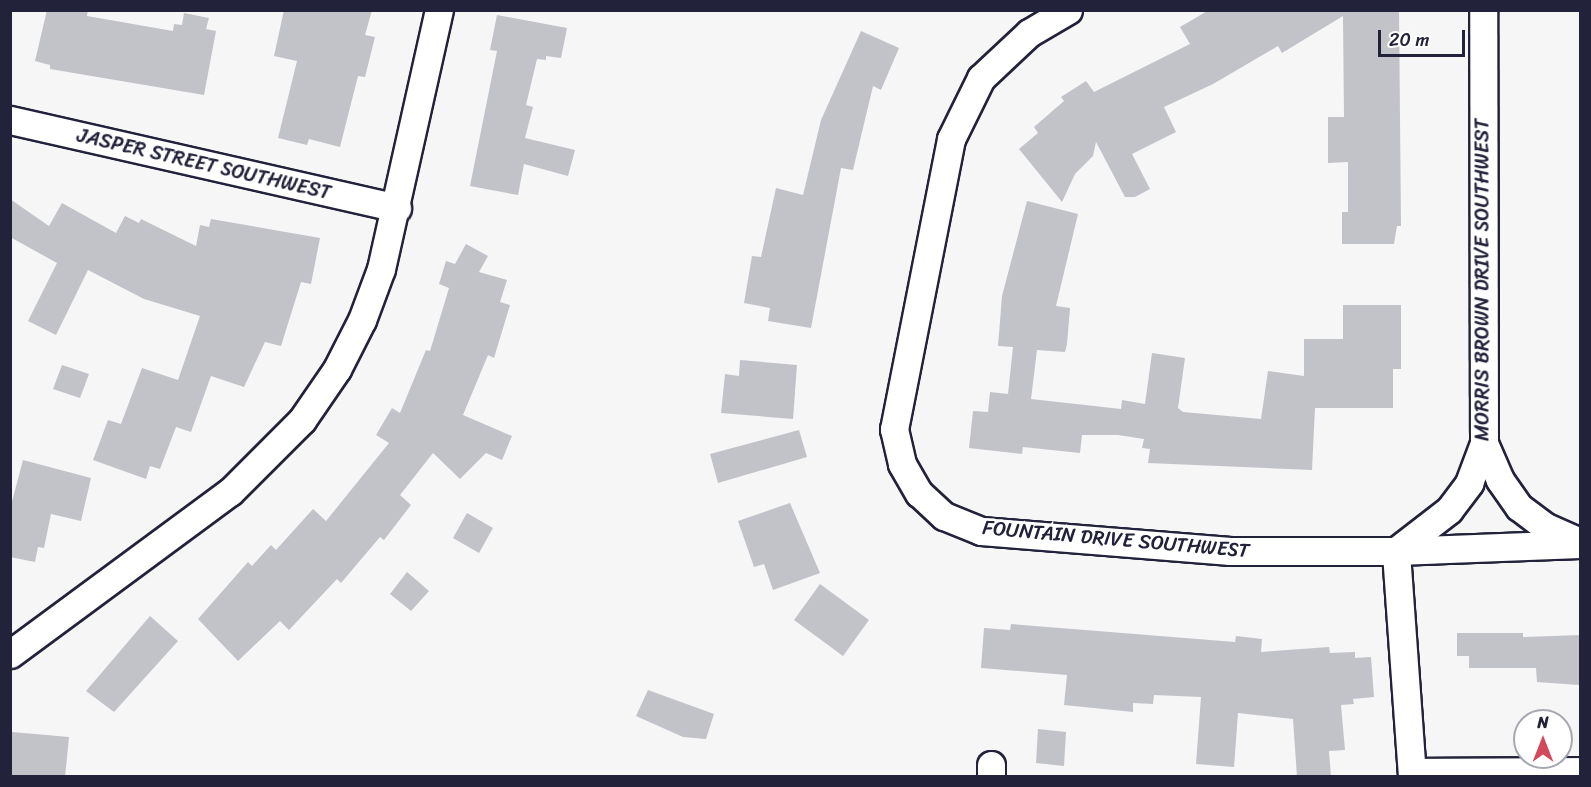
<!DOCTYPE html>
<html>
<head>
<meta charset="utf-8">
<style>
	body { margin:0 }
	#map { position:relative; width:1591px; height:787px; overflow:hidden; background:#f6f6f7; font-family:Sriracha,sans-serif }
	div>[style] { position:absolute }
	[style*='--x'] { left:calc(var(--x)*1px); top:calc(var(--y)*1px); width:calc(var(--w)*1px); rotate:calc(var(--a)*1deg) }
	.building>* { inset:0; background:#c2c2c9 }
	.roads { filter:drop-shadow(2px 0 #22223b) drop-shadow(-2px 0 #22223b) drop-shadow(0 2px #22223b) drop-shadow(0 -2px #22223b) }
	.street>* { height:27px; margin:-13.5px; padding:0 13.5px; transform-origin:13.5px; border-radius:13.5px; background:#fff }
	span { translate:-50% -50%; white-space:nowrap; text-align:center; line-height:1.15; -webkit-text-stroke:5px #fff; paint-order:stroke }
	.street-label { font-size:20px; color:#22223b }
	.frame { position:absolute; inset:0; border:12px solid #22223b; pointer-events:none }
	.north { position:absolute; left:1513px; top:709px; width:60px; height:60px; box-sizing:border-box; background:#fff; border:2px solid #a7a7b1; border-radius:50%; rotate:0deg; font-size:16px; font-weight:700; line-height:24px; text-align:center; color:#22223b }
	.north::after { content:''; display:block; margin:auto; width:21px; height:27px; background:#d1495b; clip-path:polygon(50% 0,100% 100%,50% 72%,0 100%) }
	.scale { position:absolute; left:1378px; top:30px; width:87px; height:27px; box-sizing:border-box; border:3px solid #22223b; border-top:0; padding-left:8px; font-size:18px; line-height:21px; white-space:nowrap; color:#22223b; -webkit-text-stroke:4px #fff; paint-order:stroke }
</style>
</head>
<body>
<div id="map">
	<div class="building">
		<div style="clip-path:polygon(47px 10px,88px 10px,87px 16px,173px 31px,174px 24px,182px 25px,184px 13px,209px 18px,206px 29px,216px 31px,204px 95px,50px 69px,50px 65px,35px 61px)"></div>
		<div style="clip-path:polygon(284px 10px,372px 10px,365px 35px,375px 37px,365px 77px,358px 76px,340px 147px,309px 139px,307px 145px,278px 138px,297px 61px,274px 56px)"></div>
		<div style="clip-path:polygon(1209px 10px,1399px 10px,1401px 226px,1397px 226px,1394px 244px,1342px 244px,1342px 212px,1348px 212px,1348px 162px,1328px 163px,1328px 117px,1344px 117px,1343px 16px,1282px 53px,1278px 46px,1213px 84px,1164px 107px,1176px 132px,1132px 154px,1150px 189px,1135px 197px,1125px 197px,1096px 142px,1093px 156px,1075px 174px,1062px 202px,1019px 149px,1038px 133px,1034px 127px,1064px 101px,1061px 97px,1086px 81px,1094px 92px,1190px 44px,1180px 27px)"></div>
		<div style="clip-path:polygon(497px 15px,567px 28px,561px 58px,546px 56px,546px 60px,537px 59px,526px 105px,533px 107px,525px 138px,575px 150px,568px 176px,524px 164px,518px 195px,470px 186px,497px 51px,490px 50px)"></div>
		<div style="clip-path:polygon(861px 31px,899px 48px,881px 90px,873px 86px,853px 170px,841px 168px,811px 328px,768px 321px,770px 308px,744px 303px,752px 256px,761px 257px,776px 188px,803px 195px,821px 120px)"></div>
		<div style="clip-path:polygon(10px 199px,49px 226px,62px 203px,116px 233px,125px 216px,139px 223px,141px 219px,196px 246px,200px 225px,209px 227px,211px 219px,320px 238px,311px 284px,301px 282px,281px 346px,265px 342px,244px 387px,211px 376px,191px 432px,176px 427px,160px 469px,150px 466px,146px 479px,93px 460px,108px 420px,121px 424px,142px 368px,178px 380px,200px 316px,144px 299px,88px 270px,56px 335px,28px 321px,57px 263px,10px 237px)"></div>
		<div style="clip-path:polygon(1027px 201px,1078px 214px,1056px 306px,1070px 308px,1067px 344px,1065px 352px,1037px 350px,1031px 399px,1121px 409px,1122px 400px,1145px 404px,1152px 353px,1185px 358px,1178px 408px,1183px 412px,1261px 419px,1268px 371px,1304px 376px,1304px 339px,1343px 339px,1343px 305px,1401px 305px,1401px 369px,1393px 369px,1393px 408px,1315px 408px,1312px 470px,1148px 463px,1150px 449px,1142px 448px,1144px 439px,1118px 435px,1082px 435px,1080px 453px,1023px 447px,1022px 454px,969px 448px,973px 411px,988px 412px,990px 392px,1008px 394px,1013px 347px,998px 346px,1002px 296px)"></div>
		<div style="clip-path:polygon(466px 244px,488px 256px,479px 272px,507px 280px,500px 302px,510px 305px,494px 358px,488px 355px,463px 415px,512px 436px,502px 460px,486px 453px,460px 479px,433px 453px,400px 495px,411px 505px,384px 540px,380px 537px,341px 583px,337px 579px,289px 630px,280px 621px,238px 661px,198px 619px,248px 562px,252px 566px,271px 545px,276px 550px,313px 509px,326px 521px,389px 443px,376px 435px,392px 408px,400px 413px,426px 350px,430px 351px,449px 288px,439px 284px,446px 261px,455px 264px)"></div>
		<div style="clip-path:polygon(740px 360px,797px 365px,793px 419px,721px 413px,725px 374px,739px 376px)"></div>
		<div style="clip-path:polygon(62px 365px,89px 374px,80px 398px,53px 389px)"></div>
		<div style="clip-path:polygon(799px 430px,807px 457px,718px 483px,710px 454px)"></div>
		<div style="clip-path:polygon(23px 460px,91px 478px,81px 521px,51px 514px,44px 548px,38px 547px,35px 562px,10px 557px,10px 509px)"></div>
		<div style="clip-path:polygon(790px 503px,820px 573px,773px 590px,764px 564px,754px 567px,738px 521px)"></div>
		<div style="clip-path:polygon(467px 513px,493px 528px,479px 553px,453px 538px)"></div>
		<div style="clip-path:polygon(407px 572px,429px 591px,411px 611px,390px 594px)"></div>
		<div style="clip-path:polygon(820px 584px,869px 620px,843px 656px,794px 620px)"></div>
		<div style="clip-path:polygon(150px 616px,178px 641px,114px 712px,86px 691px)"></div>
		<div style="clip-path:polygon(1011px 624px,1235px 642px,1236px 636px,1262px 639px,1261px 652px,1329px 647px,1330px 653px,1355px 652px,1355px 658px,1371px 657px,1374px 697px,1353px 699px,1354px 704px,1341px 705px,1345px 750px,1329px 751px,1331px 777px,1297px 777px,1293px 719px,1238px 713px,1234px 767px,1196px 764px,1201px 697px,1154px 695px,1153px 704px,1133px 703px,1133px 712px,1064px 705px,1067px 675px,981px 668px,984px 628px,1010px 630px)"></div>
		<div style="clip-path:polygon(1457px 633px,1523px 633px,1523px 637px,1581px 635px,1579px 685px,1537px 682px,1536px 668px,1469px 668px,1469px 656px,1457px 656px)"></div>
		<div style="clip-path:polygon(648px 690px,714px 714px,706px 739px,683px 737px,636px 716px)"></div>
		<div style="clip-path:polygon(1038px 729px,1066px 732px,1064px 766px,1036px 763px)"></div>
		<div style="clip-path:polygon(12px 732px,69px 737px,65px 777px,10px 777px)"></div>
	</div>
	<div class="roads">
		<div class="street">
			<div style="--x:1068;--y:10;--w:45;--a:149.5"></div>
			<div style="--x:1029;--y:33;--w:66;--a:136.8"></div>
			<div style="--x:981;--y:78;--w:68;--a:116.2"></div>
			<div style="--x:951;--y:139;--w:296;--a:101.1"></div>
			<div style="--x:894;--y:429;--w:36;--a:77"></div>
			<div style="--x:902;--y:464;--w:34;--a:60"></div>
			<div style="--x:919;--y:493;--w:34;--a:43"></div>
			<div style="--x:944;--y:516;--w:40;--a:22"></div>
			<div style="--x:981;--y:531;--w:250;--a:4.6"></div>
			<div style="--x:1230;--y:551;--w:166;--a:0"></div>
			<div style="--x:1396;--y:551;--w:184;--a:-2.2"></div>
			<div style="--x:10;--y:120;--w:397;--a:12.8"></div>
			<div style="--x:1484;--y:443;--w:40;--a:66.6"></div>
			<div style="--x:1500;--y:480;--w:33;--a:55"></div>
			<div style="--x:1519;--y:507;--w:31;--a:37"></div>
			<div style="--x:1544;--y:526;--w:36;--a:24"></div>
			<div style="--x:10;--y:654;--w:273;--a:-36.4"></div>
			<div style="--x:230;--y:492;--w:102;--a:-45"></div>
			<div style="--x:302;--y:420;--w:62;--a:-55.5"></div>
			<div style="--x:337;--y:369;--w:55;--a:-63"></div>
			<div style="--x:362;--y:320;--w:54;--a:-69.6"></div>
			<div style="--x:381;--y:269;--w:265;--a:-77.4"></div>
			<div style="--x:1412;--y:772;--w:168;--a:-0.3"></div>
			<div style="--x:991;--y:776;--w:11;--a:-90"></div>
			<div style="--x:1412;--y:776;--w:226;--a:-94.1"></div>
			<div style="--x:1396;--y:551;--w:67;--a:-37.7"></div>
			<div style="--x:1449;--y:510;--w:34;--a:-53"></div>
			<div style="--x:1469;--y:483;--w:43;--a:-69.4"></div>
			<div style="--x:1484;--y:443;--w:433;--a:-90.1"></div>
		</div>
	</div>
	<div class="street-label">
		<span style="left:204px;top:164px;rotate:13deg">JASPER STREET SOUTHWEST</span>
		<span style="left:1482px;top:280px;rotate:-90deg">MORRIS BROWN DRIVE SOUTHWEST</span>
		<span style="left:1116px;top:539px;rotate:5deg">FOUNTAIN DRIVE SOUTHWEST</span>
	</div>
	<div class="frame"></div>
	<div class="north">N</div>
	<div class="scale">20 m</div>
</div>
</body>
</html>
